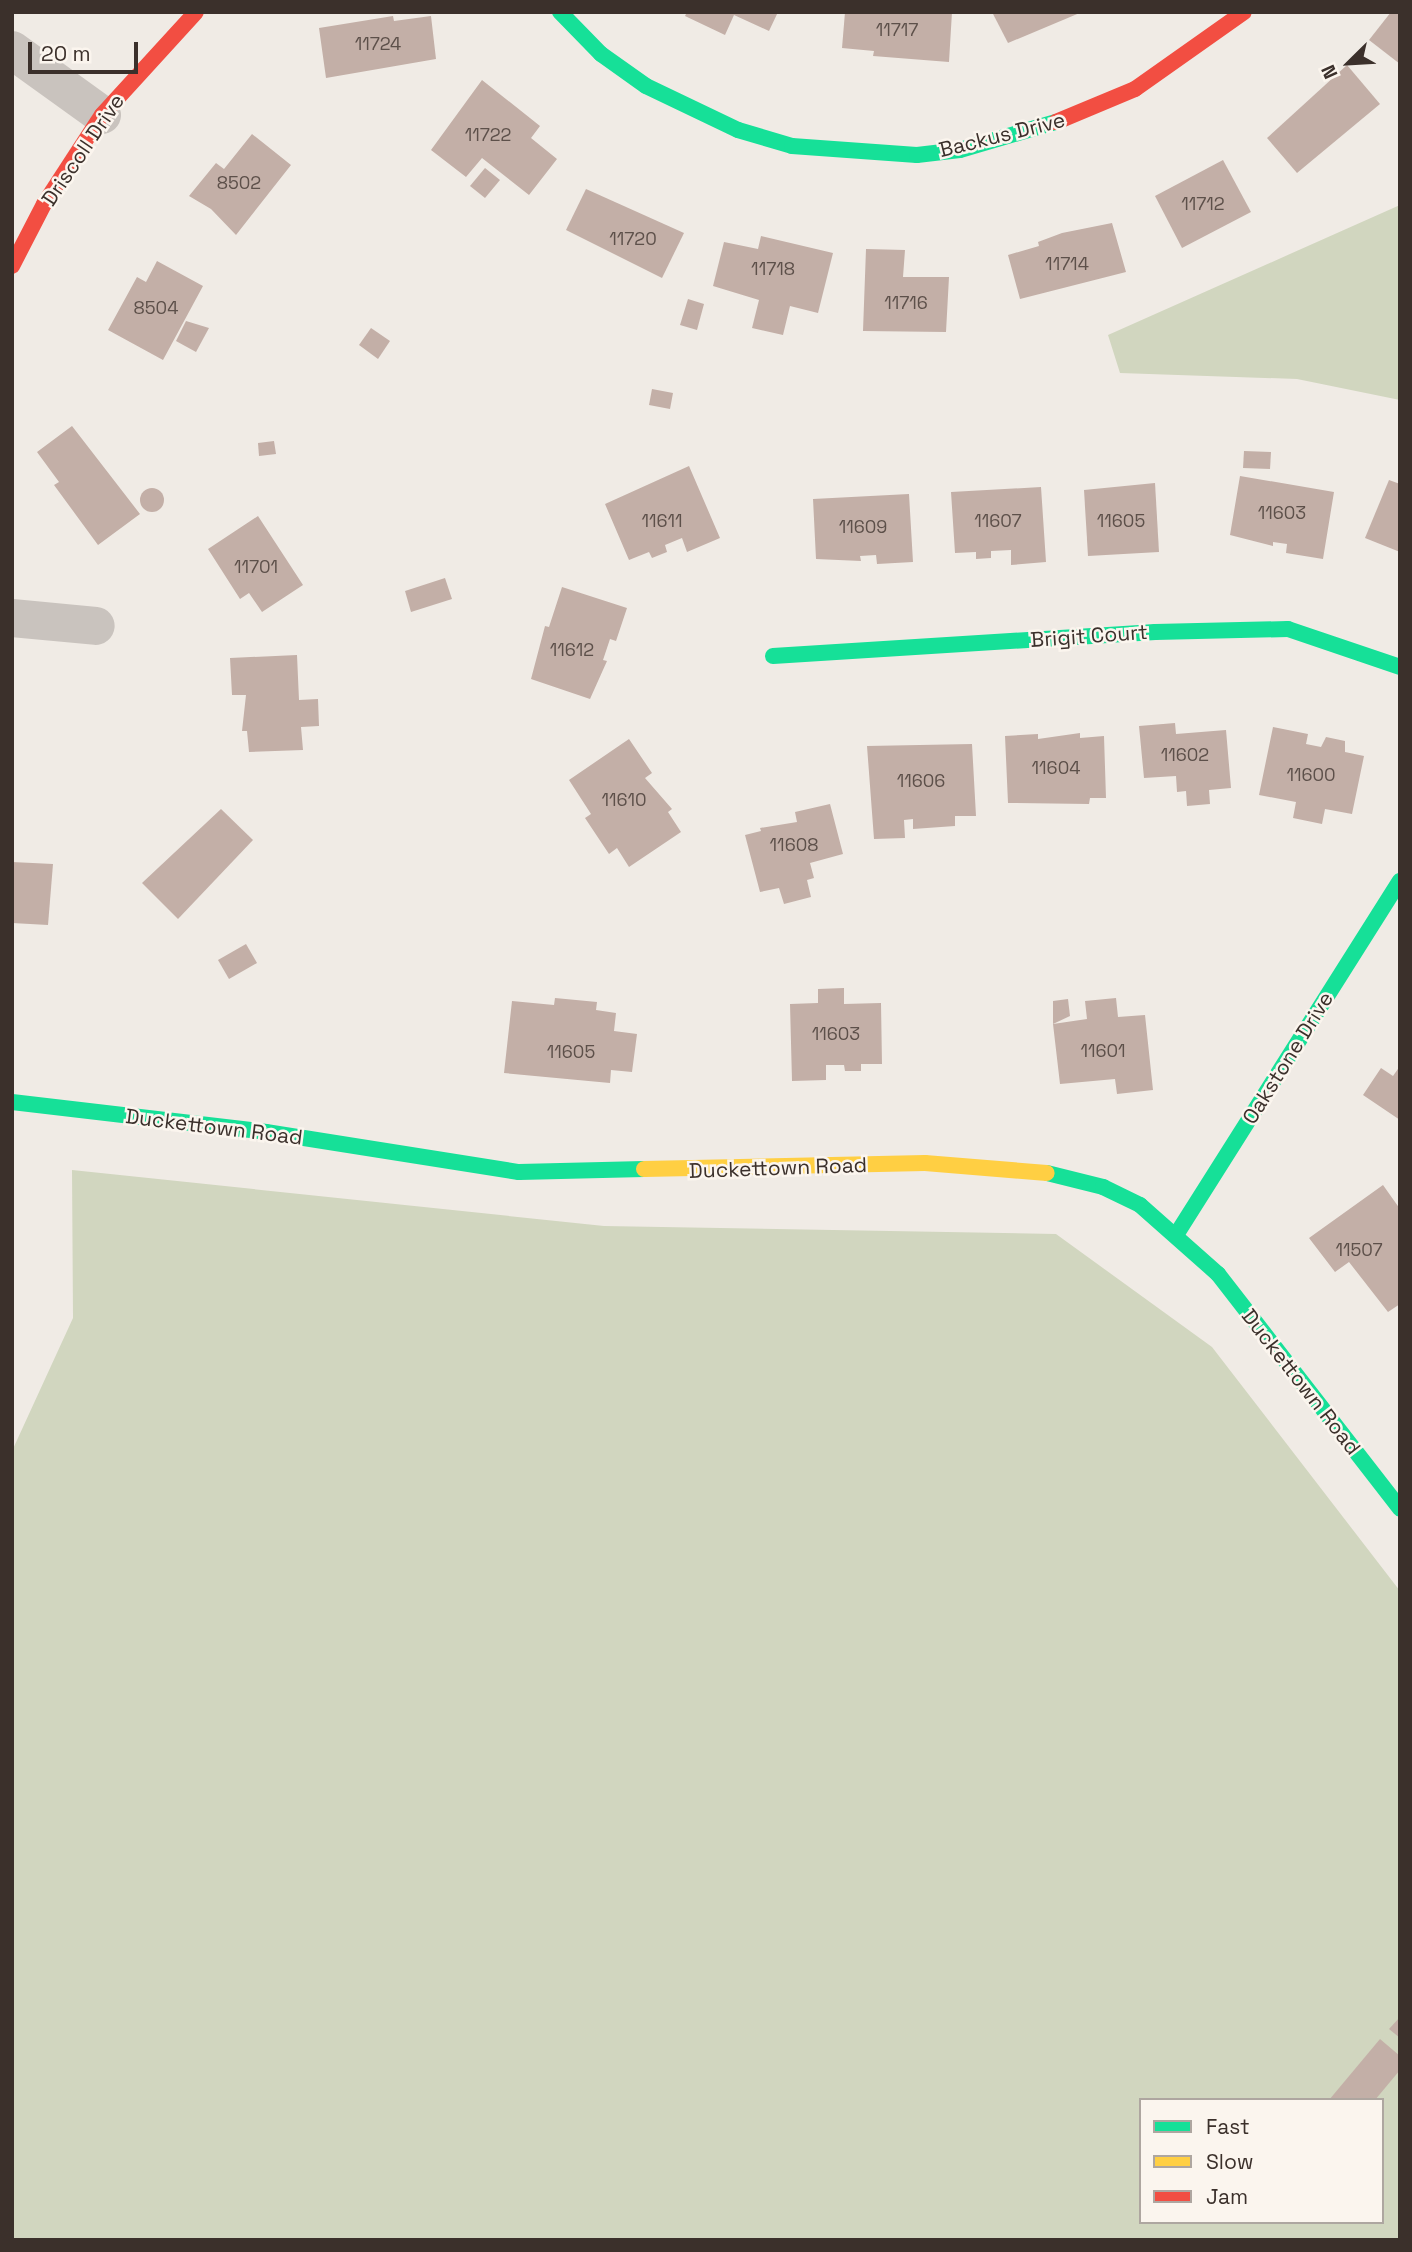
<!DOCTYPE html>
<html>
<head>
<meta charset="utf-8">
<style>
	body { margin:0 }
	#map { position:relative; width:1412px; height:2252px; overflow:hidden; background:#f0ebe5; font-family:"Space Grotesk",sans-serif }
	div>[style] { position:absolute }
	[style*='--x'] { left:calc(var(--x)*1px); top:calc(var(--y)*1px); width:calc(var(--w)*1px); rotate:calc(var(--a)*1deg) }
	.green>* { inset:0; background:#d1d6bf }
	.building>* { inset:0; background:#c3afa7 }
	.round { border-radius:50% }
	.street>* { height:38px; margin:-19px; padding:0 19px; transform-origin:19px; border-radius:19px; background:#c9c3be }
	.fast>* { height:16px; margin:-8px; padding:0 8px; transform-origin:8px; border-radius:8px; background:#16e098 }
	.slow>* { height:16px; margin:-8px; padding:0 8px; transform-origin:8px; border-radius:8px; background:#ffcf43 }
	.jam>* { height:16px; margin:-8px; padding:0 8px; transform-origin:8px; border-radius:8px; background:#f24e42 }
	span { translate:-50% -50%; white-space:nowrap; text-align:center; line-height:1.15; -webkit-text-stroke:5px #fbf5ee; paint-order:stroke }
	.number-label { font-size:18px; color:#5d504a }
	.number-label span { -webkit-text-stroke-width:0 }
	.street-label { font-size:21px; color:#3b302b }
	.frame { position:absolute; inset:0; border:14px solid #3b302b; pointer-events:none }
	.legend { position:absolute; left:1139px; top:2098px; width:245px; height:126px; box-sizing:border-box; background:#fbf5ee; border:2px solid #aea6a0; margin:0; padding:9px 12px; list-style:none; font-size:21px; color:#3b302b }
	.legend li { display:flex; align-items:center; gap:14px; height:35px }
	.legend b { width:35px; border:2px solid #aea6a0 }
	.north { position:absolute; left:1314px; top:28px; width:70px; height:70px; -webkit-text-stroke:5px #fbf5ee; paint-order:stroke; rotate:246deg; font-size:19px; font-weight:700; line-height:28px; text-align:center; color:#3b302b }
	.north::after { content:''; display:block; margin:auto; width:24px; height:32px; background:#3b302b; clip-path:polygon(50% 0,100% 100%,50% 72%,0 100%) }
	.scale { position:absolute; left:28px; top:42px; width:110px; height:32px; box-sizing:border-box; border:4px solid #3b302b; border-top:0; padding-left:9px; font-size:21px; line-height:24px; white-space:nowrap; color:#3b302b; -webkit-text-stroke:5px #fbf5ee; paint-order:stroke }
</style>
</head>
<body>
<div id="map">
	<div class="green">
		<div style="clip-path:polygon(1400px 205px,1400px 400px,1297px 379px,1120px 373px,1108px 335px)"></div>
		<div style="clip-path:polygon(evenodd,72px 1170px,604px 1226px,1056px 1234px,1212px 1347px,1400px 1591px,1400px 2240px,12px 2240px,12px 1451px,73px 1318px,72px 1170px,1141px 2100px,1382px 2100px,1382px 2222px,1141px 2222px,1141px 2100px)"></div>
	</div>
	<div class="building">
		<div style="clip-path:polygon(687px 12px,778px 12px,769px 31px,734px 15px,725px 35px,685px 16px)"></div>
		<div style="clip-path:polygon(845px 12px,952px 12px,949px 62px,873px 56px,874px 51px,842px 48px)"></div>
		<div style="clip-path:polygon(992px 12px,1082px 12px,1008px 43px)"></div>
		<div style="clip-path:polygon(1391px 12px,1400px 12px,1400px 64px,1369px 40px)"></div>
		<div style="clip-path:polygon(393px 16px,394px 21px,431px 16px,436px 59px,326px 78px,319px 28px)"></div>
		<div style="clip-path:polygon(1347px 65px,1380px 104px,1297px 173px,1267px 138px)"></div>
		<div style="clip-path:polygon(482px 80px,540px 126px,531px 138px,557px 159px,529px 195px,482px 158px,466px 177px,431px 150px)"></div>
		<div style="clip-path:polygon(252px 134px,291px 165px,236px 235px,211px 209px,189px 196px,216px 163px,224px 169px)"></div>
		<div style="clip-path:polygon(1223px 160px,1251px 212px,1182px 248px,1155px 196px)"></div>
		<div style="clip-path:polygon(485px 168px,500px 180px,485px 198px,470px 186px)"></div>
		<div style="clip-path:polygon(586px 189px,684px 233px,662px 278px,566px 230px)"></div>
		<div style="clip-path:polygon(1112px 223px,1126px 272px,1020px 299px,1008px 255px,1039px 246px,1038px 242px,1062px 233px)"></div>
		<div style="clip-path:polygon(761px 236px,833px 253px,818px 313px,790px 306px,783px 335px,752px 328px,759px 300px,713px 286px,724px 242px,758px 249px)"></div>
		<div style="clip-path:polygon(866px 249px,905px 250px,903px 277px,949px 277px,946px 332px,863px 331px)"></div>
		<div style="clip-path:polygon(157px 261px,203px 286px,163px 360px,108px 330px,137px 277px,146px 282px)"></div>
		<div style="clip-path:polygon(688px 299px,704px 304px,697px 330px,680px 325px)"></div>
		<div style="clip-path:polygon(186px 321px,209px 328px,196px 352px,176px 341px)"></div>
		<div style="clip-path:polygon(371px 328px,390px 341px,378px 359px,359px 345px)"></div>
		<div style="clip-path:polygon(652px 389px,673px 393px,670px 409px,649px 405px)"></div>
		<div style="clip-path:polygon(72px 426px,140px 514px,98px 545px,54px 485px,59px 482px,37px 452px)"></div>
		<div style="clip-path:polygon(274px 441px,276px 454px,259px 456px,258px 443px)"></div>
		<div style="clip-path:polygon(1244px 451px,1271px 452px,1270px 469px,1243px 468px)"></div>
		<div style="clip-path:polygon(689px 466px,720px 538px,687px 552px,682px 538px,665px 545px,667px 552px,652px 558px,649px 552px,629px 560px,605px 504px)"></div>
		<div style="clip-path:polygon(1240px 476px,1334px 492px,1323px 559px,1286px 553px,1287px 544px,1273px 542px,1273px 546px,1230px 535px)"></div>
		<div style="clip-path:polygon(1389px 480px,1400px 484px,1400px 552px,1365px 538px)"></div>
		<div style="clip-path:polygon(1155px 483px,1159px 552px,1088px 556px,1084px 490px)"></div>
		<div style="clip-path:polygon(1041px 487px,1046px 562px,1011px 565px,1011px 550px,991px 551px,991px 558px,976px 559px,976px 552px,955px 553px,951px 492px)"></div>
		<div class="round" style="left:140px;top:488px;width:24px;height:24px"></div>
		<div style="clip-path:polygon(909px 494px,913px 562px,877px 564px,876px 555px,860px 556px,861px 561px,816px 559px,813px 499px)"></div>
		<div style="clip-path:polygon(258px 516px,303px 585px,262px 612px,249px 593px,240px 599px,208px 549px)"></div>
		<div style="clip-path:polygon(445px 578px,452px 599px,411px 612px,405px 591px)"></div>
		<div style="clip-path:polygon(562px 587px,627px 608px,616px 641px,610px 639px,603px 660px,607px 661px,590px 699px,531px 679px,545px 626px,549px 627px)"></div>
		<div style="clip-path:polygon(297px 655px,299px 700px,318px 699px,319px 726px,301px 727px,303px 750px,249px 752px,247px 731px,242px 731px,246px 695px,232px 695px,230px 658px)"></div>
		<div style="clip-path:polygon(1175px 723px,1176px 734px,1226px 730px,1231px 788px,1209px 790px,1210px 804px,1187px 806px,1186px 791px,1177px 792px,1176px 776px,1144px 778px,1139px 726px)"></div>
		<div style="clip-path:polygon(1273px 727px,1308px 734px,1306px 744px,1321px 747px,1326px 737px,1345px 741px,1345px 752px,1364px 756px,1352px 814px,1325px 809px,1322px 824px,1293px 818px,1296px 802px,1259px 795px)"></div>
		<div style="clip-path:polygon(1080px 733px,1080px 738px,1104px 736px,1106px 798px,1090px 798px,1089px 804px,1008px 803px,1005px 736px,1038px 734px,1038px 739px)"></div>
		<div style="clip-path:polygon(629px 739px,652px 773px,645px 778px,672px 809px,668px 812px,681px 832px,629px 867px,617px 848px,609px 854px,585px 818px,591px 814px,569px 780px)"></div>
		<div style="clip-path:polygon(972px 744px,976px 816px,955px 816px,955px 826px,913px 829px,913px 819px,904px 820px,905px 838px,874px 839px,867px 746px)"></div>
		<div style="clip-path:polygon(830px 804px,843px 854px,810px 863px,814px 878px,807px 880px,811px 897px,784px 904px,779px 888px,760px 892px,745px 835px,761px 831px,760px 828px,797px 822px,795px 812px)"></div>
		<div style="clip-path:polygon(221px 809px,253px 840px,178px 919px,142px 883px)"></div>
		<div style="clip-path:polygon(12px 862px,53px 864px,48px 925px,12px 923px)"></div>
		<div style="clip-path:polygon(246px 944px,257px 963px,229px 979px,218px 960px)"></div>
		<div style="clip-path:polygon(844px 988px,844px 1004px,881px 1003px,882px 1064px,861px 1064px,861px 1071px,845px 1071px,844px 1065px,826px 1065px,826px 1080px,792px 1081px,790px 1004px,818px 1003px,818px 989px)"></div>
		<div style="clip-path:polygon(555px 998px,597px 1002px,596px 1010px,616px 1013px,614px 1031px,637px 1034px,632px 1072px,611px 1070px,610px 1083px,504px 1073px,512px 1001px,554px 1005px)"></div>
		<div style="clip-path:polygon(1116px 998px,1118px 1017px,1145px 1015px,1153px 1090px,1117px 1094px,1115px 1079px,1060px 1084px,1053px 1024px,1087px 1019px,1085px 1001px)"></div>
		<div style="clip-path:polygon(1068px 999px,1070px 1016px,1053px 1024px,1053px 1001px)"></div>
		<div style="clip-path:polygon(1400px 1066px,1400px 1120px,1363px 1095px,1381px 1068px,1393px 1076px)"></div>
		<div style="clip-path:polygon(1383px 1185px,1400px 1209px,1400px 1304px,1388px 1312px,1349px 1262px,1335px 1272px,1309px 1238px)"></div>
		<div style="clip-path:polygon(1400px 2017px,1400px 2038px,1389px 2029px)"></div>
		<div style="clip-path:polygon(1380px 2039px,1400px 2056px,1400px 2070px,1375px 2100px,1329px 2100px)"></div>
	</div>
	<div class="street">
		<div style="--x:12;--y:50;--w:111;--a:35.8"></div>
		<div style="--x:12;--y:618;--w:84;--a:5.4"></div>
	</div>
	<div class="fast">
		<div style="--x:560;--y:12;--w:59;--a:45.7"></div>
		<div style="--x:601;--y:54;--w:55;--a:35.4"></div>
		<div style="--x:646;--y:86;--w:102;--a:25.6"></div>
		<div style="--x:738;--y:130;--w:56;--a:16.5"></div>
		<div style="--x:792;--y:146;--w:125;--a:4.1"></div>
		<div style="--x:917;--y:155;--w:43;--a:-6.6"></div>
		<div style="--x:960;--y:150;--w:100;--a:-16.3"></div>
		<div style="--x:773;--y:656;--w:383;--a:-3.6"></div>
		<div style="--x:1155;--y:632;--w:133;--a:-1.3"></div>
		<div style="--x:1288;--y:629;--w:118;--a:18.7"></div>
		<div style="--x:12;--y:1102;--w:256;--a:6.7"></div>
		<div style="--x:266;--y:1132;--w:256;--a:9"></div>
		<div style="--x:519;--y:1172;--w:125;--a:-1.4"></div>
		<div style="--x:1047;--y:1173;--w:58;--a:14"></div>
		<div style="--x:1103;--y:1187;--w:41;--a:25.9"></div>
		<div style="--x:1140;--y:1205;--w:104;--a:41.5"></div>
		<div style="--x:1218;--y:1274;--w:297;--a:52.2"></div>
		<div style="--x:1176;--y:1235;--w:419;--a:-57.7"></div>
	</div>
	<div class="slow">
		<div style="--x:644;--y:1169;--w:281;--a:-1.2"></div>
		<div style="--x:925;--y:1163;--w:122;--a:4.7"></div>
	</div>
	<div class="jam">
		<div style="--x:1056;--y:122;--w:86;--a:-22.7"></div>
		<div style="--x:1135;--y:89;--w:133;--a:-35.2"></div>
		<div style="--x:12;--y:266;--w:70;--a:-62.7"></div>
		<div style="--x:44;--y:204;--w:106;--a:-56.9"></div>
		<div style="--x:102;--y:115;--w:139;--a:-47.6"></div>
	</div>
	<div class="number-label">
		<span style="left:897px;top:30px">11717</span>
		<span style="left:378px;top:44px">11724</span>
		<span style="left:488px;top:135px">11722</span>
		<span style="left:239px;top:183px">8502</span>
		<span style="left:1203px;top:204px">11712</span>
		<span style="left:633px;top:239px">11720</span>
		<span style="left:1067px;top:264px">11714</span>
		<span style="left:773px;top:269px">11718</span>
		<span style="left:906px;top:303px">11716</span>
		<span style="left:156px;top:308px">8504</span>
		<span style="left:1282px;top:513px">11603</span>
		<span style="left:662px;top:521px">11611</span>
		<span style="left:998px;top:521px">11607</span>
		<span style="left:1121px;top:521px">11605</span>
		<span style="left:863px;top:527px">11609</span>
		<span style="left:256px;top:567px">11701</span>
		<span style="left:572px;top:650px">11612</span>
		<span style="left:1185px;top:755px">11602</span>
		<span style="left:1056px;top:768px">11604</span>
		<span style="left:1311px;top:775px">11600</span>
		<span style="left:921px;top:781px">11606</span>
		<span style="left:624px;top:800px">11610</span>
		<span style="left:794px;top:845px">11608</span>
		<span style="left:836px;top:1034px">11603</span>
		<span style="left:1103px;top:1051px">11601</span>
		<span style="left:571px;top:1052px">11605</span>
		<span style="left:1359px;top:1250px">11507</span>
	</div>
	<div class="street-label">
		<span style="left:1002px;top:135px;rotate:-14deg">Backus Drive</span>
		<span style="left:83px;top:150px;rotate:-56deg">Driscoll Drive</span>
		<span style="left:1089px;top:636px;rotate:-4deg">Brigit Court</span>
		<span style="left:1288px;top:1058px;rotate:-58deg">Oakstone Drive</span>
		<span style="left:214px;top:1127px;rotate:7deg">Duckettown Road</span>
		<span style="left:778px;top:1168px;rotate:-2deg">Duckettown Road</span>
		<span style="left:1301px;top:1382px;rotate:52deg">Duckettown Road</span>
	</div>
	<div class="frame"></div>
	<ul class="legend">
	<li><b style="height:9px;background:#16e098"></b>Fast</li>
	<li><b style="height:9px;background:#ffcf43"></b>Slow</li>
	<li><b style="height:9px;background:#f24e42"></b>Jam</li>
	</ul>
	<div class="north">N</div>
	<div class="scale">20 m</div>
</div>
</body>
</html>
